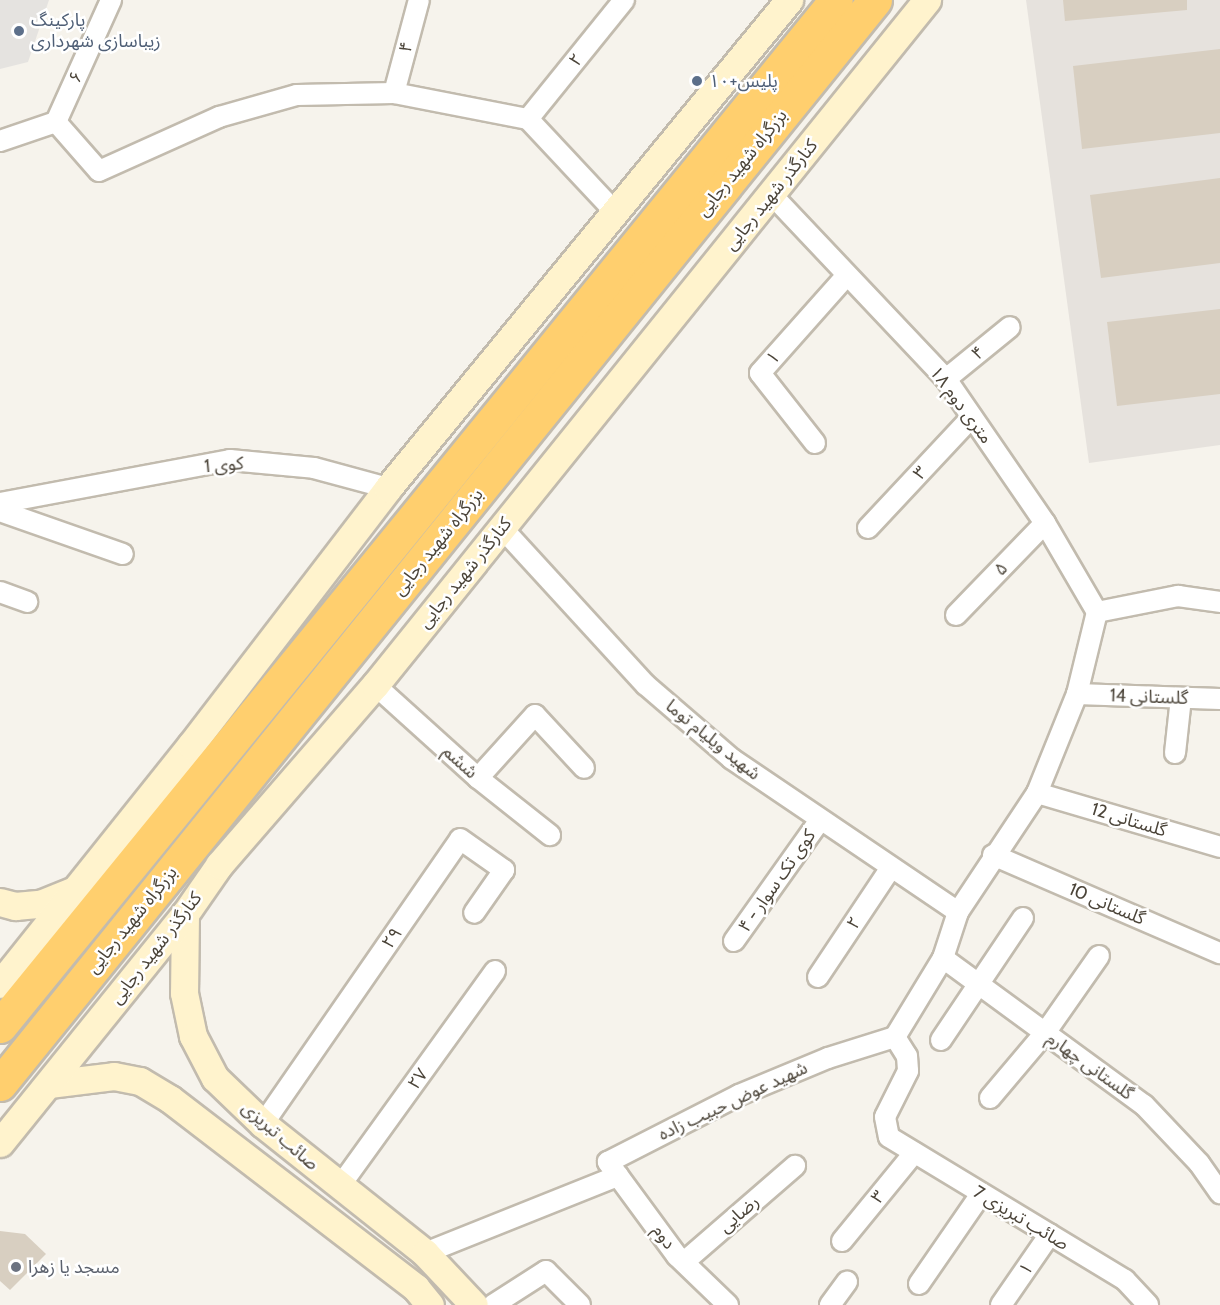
<!DOCTYPE html>
<html>
<head>
<meta charset="utf-8">
<style>
	body { margin:0 }
	#map { position:relative; width:1220px; height:1305px; overflow:hidden; background:#f6f3ec; font-family:Cabin,"Noto Sans Arabic",sans-serif }
	div>[style] { position:absolute }
	[style*='--x'] { left:calc(var(--x)*1px); top:calc(var(--y)*1px); width:calc(var(--w)*1px); rotate:calc(var(--a)*1deg) }
	.industrial>* { inset:0; background:#e6e2dd }
	.parking>* { inset:0; background:#e5e3e0 }
	.building>* { inset:0; background:#d8cfc1 }
	.roads { filter:drop-shadow(2px 0 #c2bbae) drop-shadow(-2px 0 #c2bbae) drop-shadow(0 2px #c2bbae) drop-shadow(0 -2px #c2bbae) }
	.street>* { height:20px; margin:-10px; padding:0 10px; transform-origin:10px; border-radius:10px; background:#fff }
	.secondary>* { height:27px; margin:-13.5px; padding:0 13.5px; transform-origin:13.5px; border-radius:13.5px; background:#fff3cd }
	.highway>* { height:33px; margin:-16.5px; padding:0 16.5px; transform-origin:16.5px; border-radius:16.5px; background:#ffcf6e }
	.dots>* { width:16px; height:16px; translate:-50% -50%; box-sizing:border-box; border:3px solid #fff; border-radius:50% }
	span { translate:-50% -50%; white-space:nowrap; text-align:center; line-height:1.15; -webkit-text-stroke:5px #fff; paint-order:stroke }
	.service-label { font-size:18px; color:#4e5e75 }
	.left { translate:0 -50%; text-align:left }
	.street-label { font-size:18px; color:#4b4439 }
	.worship-label { font-size:18px; color:#5b616d }
</style>
</head>
<body>
<div id="map">
	<div class="industrial">
		<div style="clip-path:polygon(1026px 0,1220px 0,1220px 445px,1089px 463px)"></div>
	</div>
	<div class="parking">
		<div style="clip-path:polygon(0 0,49px 0,28px 62px,0 69px)"></div>
	</div>
	<div class="building">
		<div style="clip-path:polygon(1063px 0,1187px 0,1187px 10px,1065px 21px)"></div>
		<div style="clip-path:polygon(1220px 49px,1220px 133px,1082px 149px,1073px 66px)"></div>
		<div style="clip-path:polygon(1220px 178px,1220px 263px,1101px 278px,1090px 195px)"></div>
		<div style="clip-path:polygon(1220px 309px,1220px 394px,1117px 406px,1107px 322px)"></div>
		<div style="clip-path:polygon(0 1231px,25px 1234px,46px 1254px,10px 1290px,0 1281px)"></div>
	</div>
	<div class="roads">
		<div class="street">
			<div style="--x:394;--y:93;--w:96;--a:-75"></div>
			<div style="--x:528;--y:119;--w:153;--a:-51.1"></div>
			<div style="--x:56;--y:122;--w:65;--a:48.7"></div>
			<div style="--x:99;--y:171;--w:132;--a:-24.2"></div>
			<div style="--x:219;--y:117;--w:81;--a:-15.8"></div>
			<div style="--x:297;--y:95;--w:97;--a:-1.2"></div>
			<div style="--x:394;--y:93;--w:136;--a:11"></div>
			<div style="--x:528;--y:119;--w:127;--a:46.9"></div>
			<div style="--x:56;--y:122;--w:134;--a:-65.7"></div>
			<div style="--x:0;--y:141;--w:59;--a:-18.7"></div>
			<div style="--x:772;--y:195;--w:253;--a:46.6"></div>
			<div style="--x:946;--y:379;--w:175;--a:55.5"></div>
			<div style="--x:1045;--y:523;--w:103;--a:59.7"></div>
			<div style="--x:946;--y:379;--w:82;--a:-39.1"></div>
			<div style="--x:815;--y:443;--w:89;--a:-128.2"></div>
			<div style="--x:760;--y:373;--w:130;--a:-48.4"></div>
			<div style="--x:0;--y:503;--w:234;--a:-10.6"></div>
			<div style="--x:230;--y:460;--w:84;--a:5.4"></div>
			<div style="--x:314;--y:468;--w:77;--a:15.1"></div>
			<div style="--x:0;--y:511;--w:130;--a:19.3"></div>
			<div style="--x:502;--y:528;--w:213;--a:47.5"></div>
			<div style="--x:646;--y:685;--w:113;--a:40.7"></div>
			<div style="--x:732;--y:759;--w:273;--a:34.1"></div>
			<div style="--x:868;--y:528;--w:152;--a:-46.9"></div>
			<div style="--x:0;--y:592;--w:29;--a:20"></div>
			<div style="--x:1097;--y:612;--w:83;--a:-11.2"></div>
			<div style="--x:1178;--y:596;--w:42;--a:8.1"></div>
			<div style="--x:956;--y:615;--w:128;--a:-45.9"></div>
			<div style="--x:375;--y:685;--w:139;--a:42.1"></div>
			<div style="--x:478;--y:778;--w:92;--a:38.4"></div>
			<div style="--x:1077;--y:694;--w:143;--a:2"></div>
			<div style="--x:1175;--y:753;--w:55;--a:-83.8"></div>
			<div style="--x:478;--y:778;--w:85;--a:-47.9"></div>
			<div style="--x:535;--y:715;--w:72;--a:47.2"></div>
			<div style="--x:1037;--y:793;--w:191;--a:16.4"></div>
			<div style="--x:993;--y:855;--w:247;--a:23.4"></div>
			<div style="--x:734;--y:941;--w:148;--a:-54.6"></div>
			<div style="--x:943;--y:958;--w:249;--a:36.2"></div>
			<div style="--x:1144;--y:1105;--w:80;--a:46.5"></div>
			<div style="--x:1199;--y:1163;--w:37;--a:55"></div>
			<div style="--x:818;--y:977;--w:130;--a:-56.3"></div>
			<div style="--x:895;--y:1037;--w:92;--a:-58.7"></div>
			<div style="--x:943;--y:958;--w:48;--a:-71.9"></div>
			<div style="--x:958;--y:912;--w:143;--a:-56.4"></div>
			<div style="--x:1037;--y:793;--w:107;--a:-68"></div>
			<div style="--x:1077;--y:694;--w:84;--a:-76.3"></div>
			<div style="--x:895;--y:1037;--w:22;--a:58"></div>
			<div style="--x:907;--y:1056;--w:15;--a:86"></div>
			<div style="--x:908;--y:1071;--w:51;--a:116.6"></div>
			<div style="--x:885;--y:1117;--w:20;--a:79"></div>
			<div style="--x:889;--y:1137;--w:276;--a:31.2"></div>
			<div style="--x:1125;--y:1280;--w:34;--a:47"></div>
			<div style="--x:941;--y:1040;--w:147;--a:-56.1"></div>
			<div style="--x:990;--y:1098;--w:85;--a:-49.8"></div>
			<div style="--x:1045;--y:1033;--w:94;--a:-55"></div>
			<div style="--x:263;--y:1124;--w:346;--a:-55.3"></div>
			<div style="--x:460;--y:839;--w:54;--a:35.2"></div>
			<div style="--x:504;--y:870;--w:52;--a:124.9"></div>
			<div style="--x:340;--y:1186;--w:265;--a:-54.2"></div>
			<div style="--x:842;--y:1241;--w:114;--a:-50.7"></div>
			<div style="--x:425;--y:1253;--w:208;--a:-21.8"></div>
			<div style="--x:684;--y:1262;--w:147;--a:-40.9"></div>
			<div style="--x:919;--y:1284;--w:109;--a:-55.4"></div>
			<div style="--x:493;--y:1305;--w:63;--a:-32.7"></div>
			<div style="--x:546;--y:1271;--w:48;--a:45"></div>
			<div style="--x:728;--y:1305;--w:71;--a:-136.1"></div>
			<div style="--x:677;--y:1256;--w:117;--a:-126.3"></div>
			<div style="--x:608;--y:1162;--w:147;--a:-27.1"></div>
			<div style="--x:739;--y:1095;--w:96;--a:-22.6"></div>
			<div style="--x:828;--y:1058;--w:70;--a:-17.4"></div>
			<div style="--x:830;--y:1305;--w:29;--a:-54"></div>
			<div style="--x:1001;--y:1305;--w:86;--a:-55.4"></div>
		</div>
		<div class="secondary">
			<div style="--x:0;--y:902;--w:16;--a:15"></div>
			<div style="--x:15;--y:906;--w:25;--a:-5"></div>
			<div style="--x:40;--y:904;--w:38;--a:-22"></div>
			<div style="--x:185;--y:914;--w:79;--a:90.7"></div>
			<div style="--x:184;--y:993;--w:44;--a:78.2"></div>
			<div style="--x:193;--y:1036;--w:47;--a:62.4"></div>
			<div style="--x:215;--y:1078;--w:66;--a:43.8"></div>
			<div style="--x:263;--y:1124;--w:207;--a:38.5"></div>
			<div style="--x:425;--y:1253;--w:71;--a:46.7"></div>
			<div style="--x:0;--y:984;--w:306;--a:-51.4"></div>
			<div style="--x:191;--y:745;--w:324;--a:-52.5"></div>
			<div style="--x:388;--y:488;--w:632;--a:-50.59"></div>
			<div style="--x:49;--y:1084;--w:65;--a:-7"></div>
			<div style="--x:114;--y:1076;--w:26;--a:11"></div>
			<div style="--x:140;--y:1081;--w:35;--a:31"></div>
			<div style="--x:170;--y:1099;--w:310;--a:37.5"></div>
			<div style="--x:416;--y:1288;--w:22;--a:51"></div>
			<div style="--x:0;--y:1143;--w:294;--a:-51.1"></div>
			<div style="--x:185;--y:914;--w:60;--a:-55.2"></div>
			<div style="--x:219;--y:865;--w:238;--a:-49.1"></div>
			<div style="--x:375;--y:685;--w:880;--a:-51.14"></div>
		</div>
		<div class="highway">
			<div style="--x:0;--y:1026;--w:1323;--a:-50.83"></div>
			<div style="--x:0;--y:1084;--w:1393;--a:-51.09"></div>
		</div>
	</div>
	<div class="dots">
		<div style="left:19px;top:31px;background:#5c6f8a"></div>
		<div style="left:697px;top:81px;background:#5c6f8a"></div>
		<div style="left:16px;top:1267px;background:#6b7280"></div>
	</div>
	<div class="service-label">
		<span class="left" style="left:31px;top:31px">پارکینگ<br>زیباسازی شهرداری</span>
		<span class="left" style="left:709px;top:81px">پلیس+١٠</span>
	</div>
	<div class="street-label">
		<span style="left:406px;top:47px;rotate:-75deg">۴</span>
		<span style="left:576px;top:60px;rotate:-51deg">۲</span>
		<span style="left:76px;top:77px;rotate:-66deg">۶</span>
		<span style="left:742px;top:163px;rotate:-51deg">بزرگراه شهید رجایی</span>
		<span style="left:771px;top:195px;rotate:-51deg">کنارگذر شهید رجایی</span>
		<span style="left:978px;top:353px;rotate:-39deg">۴</span>
		<span style="left:773px;top:358px;rotate:-48deg">۱</span>
		<span style="left:961px;top:405px;rotate:53deg">۱۸ متری دوم</span>
		<span style="left:224px;top:465px;rotate:-5deg">کوی 1</span>
		<span style="left:920px;top:473px;rotate:-47deg">۳</span>
		<span style="left:438px;top:542px;rotate:-51deg">بزرگراه شهید رجایی</span>
		<span style="left:1001px;top:569px;rotate:-46deg">۵</span>
		<span style="left:465px;top:573px;rotate:-51deg">کنارگذر شهید رجایی</span>
		<span style="left:1149px;top:697px;rotate:2deg">گلستانی 14</span>
		<span style="left:713px;top:740px;rotate:39deg">شهید ویلیام توما</span>
		<span style="left:460px;top:762px;rotate:42deg">ششم</span>
		<span style="left:1129px;top:820px;rotate:17deg">گلستانی 12</span>
		<span style="left:777px;top:881px;rotate:-55deg">۴ - کوی تک سوار</span>
		<span style="left:1107px;top:904px;rotate:23deg">گلستانی 10</span>
		<span style="left:132px;top:920px;rotate:-51deg">بزرگراه شهید رجایی</span>
		<span style="left:854px;top:923px;rotate:-56deg">۲</span>
		<span style="left:392px;top:938px;rotate:-55deg">۲۹</span>
		<span style="left:156px;top:948px;rotate:-52deg">کنارگذر شهید رجایی</span>
		<span style="left:1090px;top:1066px;rotate:36deg">گلستانی چهارم</span>
		<span style="left:418px;top:1079px;rotate:-54deg">۲۷</span>
		<span style="left:733px;top:1101px;rotate:-25deg">شهید عوض حبیب زاده</span>
		<span style="left:280px;top:1136px;rotate:41deg">صائب تبریزی</span>
		<span style="left:878px;top:1197px;rotate:-51deg">۳</span>
		<span style="left:739px;top:1214px;rotate:-41deg">رضایی</span>
		<span style="left:1021px;top:1218px;rotate:31deg">صائب تبریزی 7</span>
		<span style="left:664px;top:1237px;rotate:54deg">دوم</span>
		<span style="left:1026px;top:1269px;rotate:-55deg">۱</span>
	</div>
	<div class="worship-label">
		<span class="left" style="left:28px;top:1267px">مسجد یا زهرا</span>
	</div>
</div>
</body>
</html>
